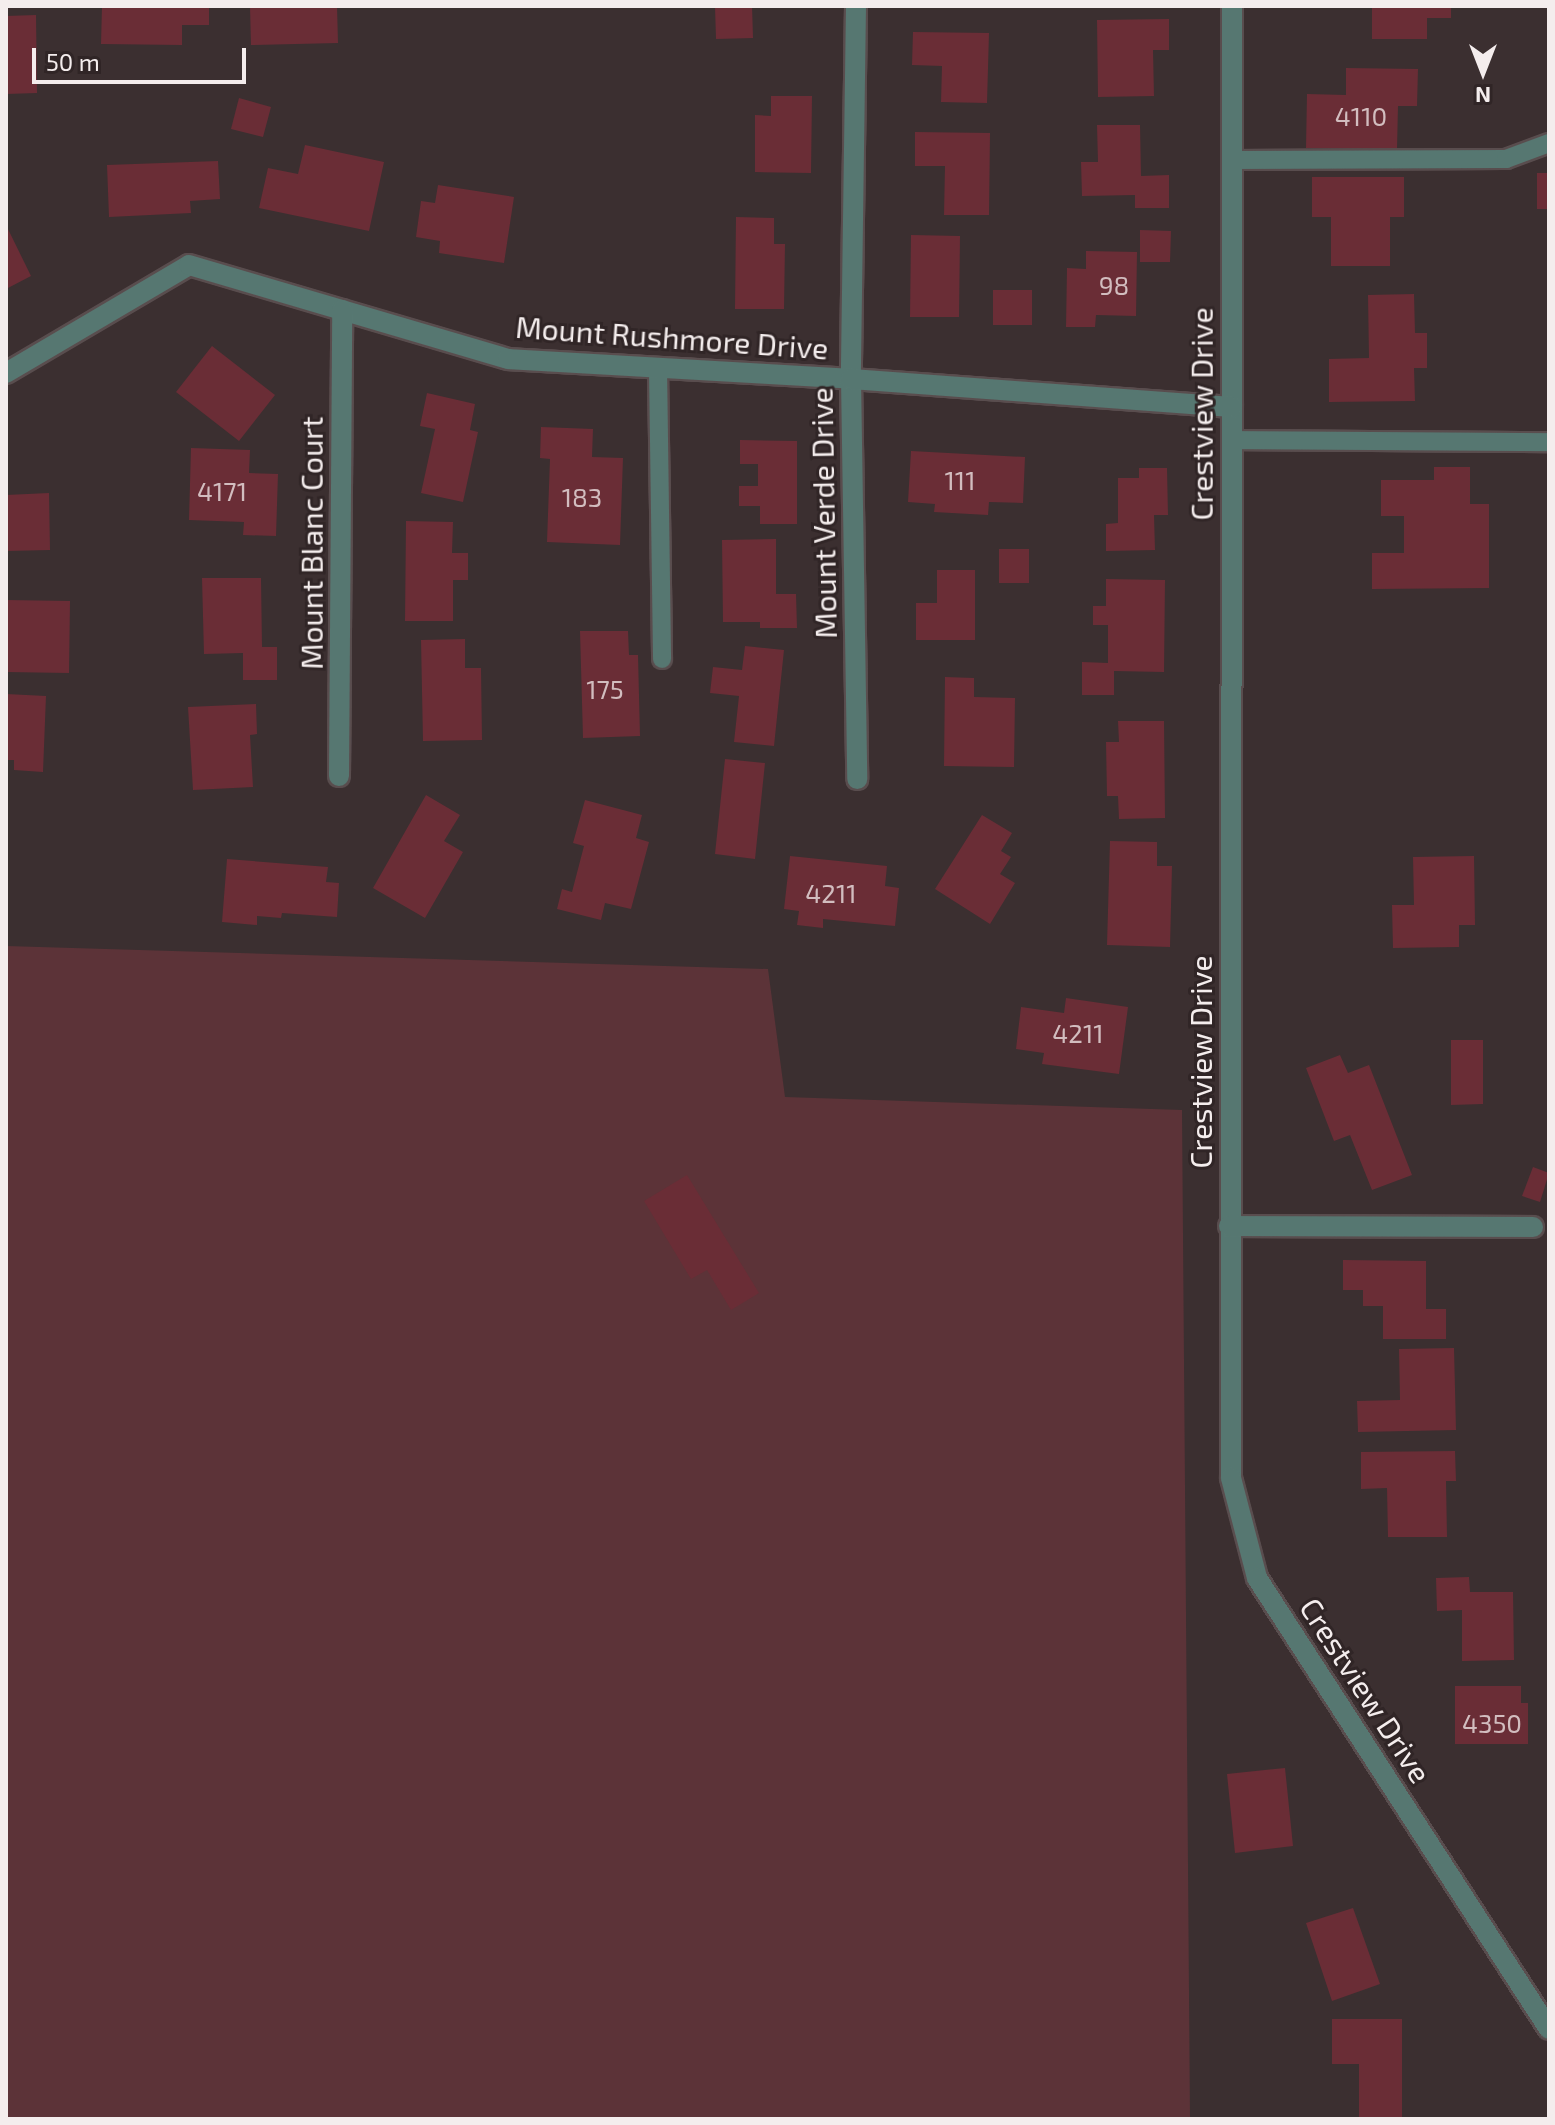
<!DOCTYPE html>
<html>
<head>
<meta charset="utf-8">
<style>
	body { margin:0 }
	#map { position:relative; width:1555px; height:2125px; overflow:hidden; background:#3b2f30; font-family:"Exo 2",sans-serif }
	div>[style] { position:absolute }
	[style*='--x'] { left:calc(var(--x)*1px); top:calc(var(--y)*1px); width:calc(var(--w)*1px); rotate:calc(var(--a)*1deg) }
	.green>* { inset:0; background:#5c3338 }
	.building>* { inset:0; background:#6a2d36 }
	.roads { filter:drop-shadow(2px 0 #594d4e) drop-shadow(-2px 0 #594d4e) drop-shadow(0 2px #594d4e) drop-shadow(0 -2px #594d4e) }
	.lane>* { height:18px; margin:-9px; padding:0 9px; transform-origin:9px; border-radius:9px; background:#567771 }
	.street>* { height:20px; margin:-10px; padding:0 10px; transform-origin:10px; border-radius:10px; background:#567771 }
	span { translate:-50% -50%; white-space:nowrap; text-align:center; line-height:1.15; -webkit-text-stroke:6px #302526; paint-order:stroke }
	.number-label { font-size:26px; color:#d2bdbf }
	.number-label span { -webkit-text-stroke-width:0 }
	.street-label { font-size:30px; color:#f4eded }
	.frame { position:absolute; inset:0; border:8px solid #f4eded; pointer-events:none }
	.north { position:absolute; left:1443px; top:32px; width:80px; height:80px; -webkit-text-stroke:6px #302526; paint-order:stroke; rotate:180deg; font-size:22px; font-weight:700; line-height:32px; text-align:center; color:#f4eded }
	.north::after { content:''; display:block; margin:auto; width:28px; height:36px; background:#f4eded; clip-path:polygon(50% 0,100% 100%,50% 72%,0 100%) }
	.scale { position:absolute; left:32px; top:48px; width:214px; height:36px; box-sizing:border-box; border:4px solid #f4eded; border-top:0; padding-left:10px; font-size:24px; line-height:28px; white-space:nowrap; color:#f4eded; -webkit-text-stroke:6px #302526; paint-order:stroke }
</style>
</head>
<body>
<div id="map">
	<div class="green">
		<div style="clip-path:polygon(6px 946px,768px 969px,785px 1097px,1182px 1110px,1190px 2119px,6px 2119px)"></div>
	</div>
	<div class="building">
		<div style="clip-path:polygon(102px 6px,209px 6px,209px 25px,182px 25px,182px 45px,101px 44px)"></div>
		<div style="clip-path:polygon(250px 6px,337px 6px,338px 43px,251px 45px)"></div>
		<div style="clip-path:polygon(715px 6px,752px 6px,753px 38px,716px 39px)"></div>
		<div style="clip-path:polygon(1372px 6px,1451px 6px,1451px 18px,1427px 18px,1427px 39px,1372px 39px)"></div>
		<div style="clip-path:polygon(36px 15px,37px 93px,6px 94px,6px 16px)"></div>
		<div style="clip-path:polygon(1169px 19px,1169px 50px,1153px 50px,1154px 96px,1098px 97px,1097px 20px)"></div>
		<div style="clip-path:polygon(913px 32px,989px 33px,987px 103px,941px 102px,942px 66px,912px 65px)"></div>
		<div style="clip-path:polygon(1346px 68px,1418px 69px,1417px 106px,1398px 106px,1397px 149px,1306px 148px,1307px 94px,1346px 95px)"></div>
		<div style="clip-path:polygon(771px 96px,812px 96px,811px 173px,755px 172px,755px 115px,771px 116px)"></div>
		<div style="clip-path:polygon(239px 98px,271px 107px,263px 137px,231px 129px)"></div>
		<div style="clip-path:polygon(1097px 125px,1140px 125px,1141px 176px,1169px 175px,1169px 208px,1135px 208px,1135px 195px,1082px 196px,1081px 162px,1098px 162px)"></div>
		<div style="clip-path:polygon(915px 132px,990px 133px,989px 215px,944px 215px,945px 166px,915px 166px)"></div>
		<div style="clip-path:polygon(305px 145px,384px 162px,369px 231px,259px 208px,268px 168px,298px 174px)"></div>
		<div style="clip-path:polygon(218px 161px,220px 199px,190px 201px,191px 213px,109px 217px,107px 165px)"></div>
		<div style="clip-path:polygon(1537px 173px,1549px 173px,1549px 209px,1537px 209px)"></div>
		<div style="clip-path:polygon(1312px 177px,1404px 177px,1404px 217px,1390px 217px,1390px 266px,1331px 266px,1331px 217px,1312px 217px)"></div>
		<div style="clip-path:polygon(438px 185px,514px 197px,504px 263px,439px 253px,440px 241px,416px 237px,421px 201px,435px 203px)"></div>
		<div style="clip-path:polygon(736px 217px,774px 218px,774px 244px,785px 244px,784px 309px,735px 309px)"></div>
		<div style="clip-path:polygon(6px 225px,31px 276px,6px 289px)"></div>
		<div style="clip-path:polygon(1140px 230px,1171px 231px,1170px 262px,1140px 262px)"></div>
		<div style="clip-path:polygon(911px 235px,960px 236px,959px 317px,910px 317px)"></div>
		<div style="clip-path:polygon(1086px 251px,1137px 252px,1136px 316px,1096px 315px,1095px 327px,1066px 327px,1067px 268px,1086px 269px)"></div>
		<div style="clip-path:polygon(993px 290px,1032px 290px,1032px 325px,993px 325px)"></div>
		<div style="clip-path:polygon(1414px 294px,1415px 333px,1427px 333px,1427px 368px,1414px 368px,1415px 401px,1329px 402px,1329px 359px,1369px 358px,1368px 295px)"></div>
		<div style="clip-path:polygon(212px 346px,275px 395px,239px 441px,176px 392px)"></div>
		<div style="clip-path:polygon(427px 393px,475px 404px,470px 430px,478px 432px,463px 502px,421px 493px,435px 429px,420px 426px)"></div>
		<div style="clip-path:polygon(541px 427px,593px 429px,592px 457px,623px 458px,620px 545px,547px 542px,550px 459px,540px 458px)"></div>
		<div style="clip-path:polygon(740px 440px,797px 441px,797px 524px,760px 524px,760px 506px,739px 506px,739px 486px,758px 486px,758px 464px,740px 464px)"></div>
		<div style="clip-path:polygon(191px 448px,250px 450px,249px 473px,278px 474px,276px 536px,243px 535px,244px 522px,189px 520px)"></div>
		<div style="clip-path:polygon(911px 451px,1025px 457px,1023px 503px,989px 502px,988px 515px,934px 512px,935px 504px,908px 502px)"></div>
		<div style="clip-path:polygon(1434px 467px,1470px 467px,1470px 504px,1489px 504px,1489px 588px,1372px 589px,1372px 553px,1404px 553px,1404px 516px,1381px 516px,1381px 480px,1434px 480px)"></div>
		<div style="clip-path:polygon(1139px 468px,1167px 468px,1168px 515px,1154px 515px,1155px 550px,1106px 551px,1106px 524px,1118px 523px,1118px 478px,1139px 478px)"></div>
		<div style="clip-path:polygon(49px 493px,50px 550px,6px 551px,6px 495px)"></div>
		<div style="clip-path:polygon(406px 521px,453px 522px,452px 553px,468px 553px,468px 580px,453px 580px,453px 621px,405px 621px)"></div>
		<div style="clip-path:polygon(776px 539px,776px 594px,796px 594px,797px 628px,760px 628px,760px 622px,723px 622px,722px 540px)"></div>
		<div style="clip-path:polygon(999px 549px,1029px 549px,1029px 583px,999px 583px)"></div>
		<div style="clip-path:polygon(937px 570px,975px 570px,975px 640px,916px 640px,916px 603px,937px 603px)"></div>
		<div style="clip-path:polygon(202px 578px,261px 578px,262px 647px,277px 647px,277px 680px,243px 680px,243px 653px,204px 654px)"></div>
		<div style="clip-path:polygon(1106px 579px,1165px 580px,1164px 672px,1114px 671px,1114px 695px,1082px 695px,1082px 662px,1108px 663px,1108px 625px,1093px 625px,1093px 606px,1106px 606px)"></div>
		<div style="clip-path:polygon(6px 600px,70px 601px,69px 673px,6px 672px)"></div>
		<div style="clip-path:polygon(580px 631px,628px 631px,629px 655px,638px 655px,640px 736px,583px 738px)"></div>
		<div style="clip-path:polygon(465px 639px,465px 668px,481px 668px,482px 740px,423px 741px,421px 640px)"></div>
		<div style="clip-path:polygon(745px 646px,784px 650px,774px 746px,734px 742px,739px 696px,710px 693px,713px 667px,742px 670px)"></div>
		<div style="clip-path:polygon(945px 677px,974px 678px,974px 697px,1015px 698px,1014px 767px,944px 766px)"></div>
		<div style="clip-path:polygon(6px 694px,46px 696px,43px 772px,14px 770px,14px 760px,6px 760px)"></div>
		<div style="clip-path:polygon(256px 704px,257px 734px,250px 735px,253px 787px,193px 790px,188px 707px)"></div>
		<div style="clip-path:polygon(1118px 721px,1164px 721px,1165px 818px,1119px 819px,1118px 796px,1107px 796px,1106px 742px,1119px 742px)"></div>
		<div style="clip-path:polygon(725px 759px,765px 763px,755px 859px,715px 854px)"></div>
		<div style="clip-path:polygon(426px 795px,460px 815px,444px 841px,463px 852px,425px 918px,373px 888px)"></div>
		<div style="clip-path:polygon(585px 800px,642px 815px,636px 838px,649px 842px,631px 909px,605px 903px,601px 920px,557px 909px,562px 889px,572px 892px,584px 846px,573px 843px)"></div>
		<div style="clip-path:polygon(982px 815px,1012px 833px,1001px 851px,1011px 857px,1000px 874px,1015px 883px,990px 924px,935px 889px)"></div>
		<div style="clip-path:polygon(1110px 841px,1157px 842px,1157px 866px,1172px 866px,1170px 947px,1107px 945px)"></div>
		<div style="clip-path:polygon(790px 856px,887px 866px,885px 886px,899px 888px,895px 926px,823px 919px,823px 928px,797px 925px,799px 911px,784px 909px)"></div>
		<div style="clip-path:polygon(1474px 856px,1475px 925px,1459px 925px,1459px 947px,1393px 948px,1392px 905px,1414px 905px,1413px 857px)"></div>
		<div style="clip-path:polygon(227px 859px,328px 867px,326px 882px,339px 883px,337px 917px,282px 913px,281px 918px,257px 916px,257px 925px,222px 922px)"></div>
		<div style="clip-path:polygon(1066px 998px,1128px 1007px,1119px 1074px,1042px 1064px,1044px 1053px,1016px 1049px,1021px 1007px,1064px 1013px)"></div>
		<div style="clip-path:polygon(1451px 1040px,1483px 1040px,1483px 1104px,1451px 1105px)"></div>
		<div style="clip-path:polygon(1340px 1055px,1348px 1073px,1369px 1065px,1412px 1175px,1372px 1190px,1350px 1135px,1334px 1141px,1306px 1068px)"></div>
		<div style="clip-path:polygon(1533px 1167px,1549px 1173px,1540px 1202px,1522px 1196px)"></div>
		<div style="clip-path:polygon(687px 1175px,759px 1293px,731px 1310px,707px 1270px,691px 1279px,644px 1201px)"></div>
		<div style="clip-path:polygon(1343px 1260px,1426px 1261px,1426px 1309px,1446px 1309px,1446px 1339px,1383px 1339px,1383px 1306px,1363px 1306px,1363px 1290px,1343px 1290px)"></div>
		<div style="clip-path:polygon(1454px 1348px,1456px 1430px,1358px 1432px,1357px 1401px,1400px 1400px,1399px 1349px)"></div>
		<div style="clip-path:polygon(1455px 1451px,1456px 1481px,1446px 1481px,1447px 1537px,1388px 1537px,1387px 1488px,1361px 1489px,1361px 1452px)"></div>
		<div style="clip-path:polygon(1469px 1577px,1470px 1592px,1513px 1592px,1514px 1660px,1462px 1661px,1462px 1610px,1437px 1611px,1436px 1578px)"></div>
		<div style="clip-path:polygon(1455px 1686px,1521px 1686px,1521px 1703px,1528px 1703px,1528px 1744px,1455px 1744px)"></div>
		<div style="clip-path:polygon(1285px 1768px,1293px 1846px,1235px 1853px,1227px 1774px)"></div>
		<div style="clip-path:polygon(1353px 1908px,1380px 1984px,1332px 2001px,1306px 1923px)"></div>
		<div style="clip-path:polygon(1332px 2019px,1402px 2019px,1402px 2117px,1359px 2117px,1359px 2064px,1332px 2064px)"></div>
	</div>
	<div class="roads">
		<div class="lane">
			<div style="--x:1232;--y:160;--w:274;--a:-0.2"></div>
			<div style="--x:1506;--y:159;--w:46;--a:-20.4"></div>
			<div style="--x:658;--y:368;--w:291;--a:89.2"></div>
			<div style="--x:1231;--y:440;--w:318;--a:0.4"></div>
		</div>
		<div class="street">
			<div style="--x:856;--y:6;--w:373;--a:90.8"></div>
			<div style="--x:851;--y:379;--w:400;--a:89.1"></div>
			<div style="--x:1232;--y:6;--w:1472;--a:90.04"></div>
			<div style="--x:1231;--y:1478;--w:103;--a:75.4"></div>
			<div style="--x:1257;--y:1578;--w:537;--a:57.08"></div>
			<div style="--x:6;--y:373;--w:212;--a:-30.5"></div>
			<div style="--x:189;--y:265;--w:333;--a:16.4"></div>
			<div style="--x:508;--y:359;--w:344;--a:3.3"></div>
			<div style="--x:851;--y:379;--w:382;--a:4.2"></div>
			<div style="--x:339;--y:776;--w:466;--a:-89.6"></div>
			<div style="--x:1229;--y:1226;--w:304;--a:0.2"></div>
		</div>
	</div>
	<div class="number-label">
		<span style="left:1361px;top:116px">4110</span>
		<span style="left:1114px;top:285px">98</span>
		<span style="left:960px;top:480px">111</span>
		<span style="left:222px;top:491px">4171</span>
		<span style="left:582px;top:497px">183</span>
		<span style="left:605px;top:689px">175</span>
		<span style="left:831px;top:893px">4211</span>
		<span style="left:1078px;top:1033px">4211</span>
		<span style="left:1492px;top:1723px">4350</span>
	</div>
	<div class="street-label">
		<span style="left:672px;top:337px;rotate:4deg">Mount Rushmore Drive</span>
		<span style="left:1201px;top:414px;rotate:-90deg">Crestview Drive</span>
		<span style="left:823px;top:513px;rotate:-91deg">Mount Verde Drive</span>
		<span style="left:311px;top:543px;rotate:-90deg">Mount Blanc Court</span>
		<span style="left:1200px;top:1062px;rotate:-90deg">Crestview Drive</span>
		<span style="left:1366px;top:1690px;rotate:57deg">Crestview Drive</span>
	</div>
	<div class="frame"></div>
	<div class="north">N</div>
	<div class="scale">50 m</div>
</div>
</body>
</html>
